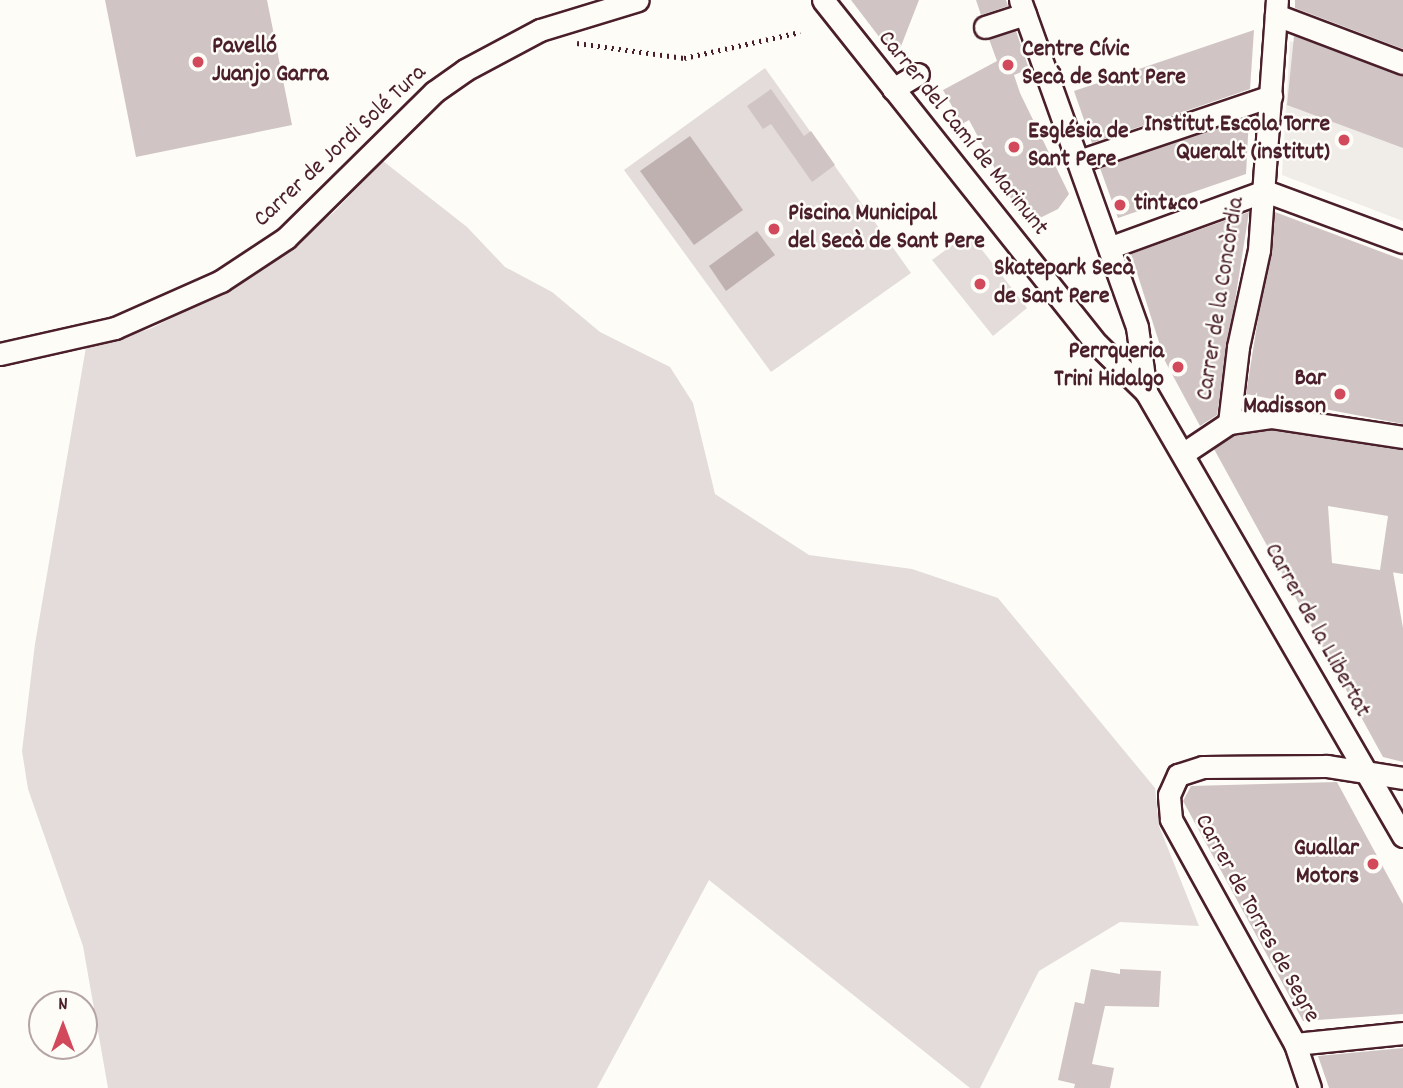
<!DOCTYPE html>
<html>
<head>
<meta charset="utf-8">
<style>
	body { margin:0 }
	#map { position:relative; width:1403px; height:1088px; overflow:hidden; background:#fdfcf7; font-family:Dekko,sans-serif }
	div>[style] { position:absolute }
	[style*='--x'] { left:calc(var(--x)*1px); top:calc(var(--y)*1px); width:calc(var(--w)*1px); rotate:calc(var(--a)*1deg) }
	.built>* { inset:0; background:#f0ece8 }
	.green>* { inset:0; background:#e3dcda }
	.water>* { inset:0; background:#c0b1b1 }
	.building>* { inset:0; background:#d0c5c4 }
	.path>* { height:4.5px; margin-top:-2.25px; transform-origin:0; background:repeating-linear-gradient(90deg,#4a1f2b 0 2px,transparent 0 7px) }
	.roads { filter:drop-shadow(2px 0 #4a1f2b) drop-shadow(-2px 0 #4a1f2b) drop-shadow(0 2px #4a1f2b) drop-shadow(0 -2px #4a1f2b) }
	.street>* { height:21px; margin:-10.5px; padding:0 10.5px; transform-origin:10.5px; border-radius:10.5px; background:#fdfcf7 }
	.dots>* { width:19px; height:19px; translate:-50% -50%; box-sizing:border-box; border:4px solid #fdfcf7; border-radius:50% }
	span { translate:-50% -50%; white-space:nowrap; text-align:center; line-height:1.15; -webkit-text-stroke:5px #fdfcf7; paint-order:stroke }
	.poi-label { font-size:24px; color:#4a1f2b; font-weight:700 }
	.left { translate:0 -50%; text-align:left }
	.right { translate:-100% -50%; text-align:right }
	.street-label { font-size:24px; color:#4a1f2b }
	.north { position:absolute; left:28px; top:990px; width:70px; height:70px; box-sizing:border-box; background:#fdfcf7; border:2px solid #b5a4a5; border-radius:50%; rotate:0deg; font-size:19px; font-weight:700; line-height:28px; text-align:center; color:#4a1f2b }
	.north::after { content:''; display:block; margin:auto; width:24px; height:32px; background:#d1495b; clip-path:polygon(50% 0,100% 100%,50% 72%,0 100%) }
</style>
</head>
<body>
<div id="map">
	<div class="built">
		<div style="clip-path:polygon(1290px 41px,1403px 82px,1403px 221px,1282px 175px)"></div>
	</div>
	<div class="green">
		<div style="clip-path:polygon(765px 68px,911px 273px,771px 372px,624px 170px)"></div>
		<div style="clip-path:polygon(383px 161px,467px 227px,505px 267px,552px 292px,600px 332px,670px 367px,693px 403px,715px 494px,809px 555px,912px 569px,998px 598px,1155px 788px,1159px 826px,1199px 926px,1120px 922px,1039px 971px,980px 1088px,970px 1088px,709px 880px,597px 1088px,108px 1088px,83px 946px,28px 789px,22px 751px,35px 644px,86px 347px,150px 329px,255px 275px,334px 212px)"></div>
		<div style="clip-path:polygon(969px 233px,1027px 308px,993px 336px,932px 260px)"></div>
	</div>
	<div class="water">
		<div style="clip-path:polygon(690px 136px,743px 210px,694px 245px,640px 171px)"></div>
		<div style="clip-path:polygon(757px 231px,775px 255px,726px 291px,709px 266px)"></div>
	</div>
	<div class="building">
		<div style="clip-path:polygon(105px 0,267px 0,292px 125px,136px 157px)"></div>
		<div style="clip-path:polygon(851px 0,919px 0,896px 59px)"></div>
		<div style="clip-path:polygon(976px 0,1006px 0,1008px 6px,981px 15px)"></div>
		<div style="clip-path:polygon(1295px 0,1403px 0,1403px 49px,1295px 8px)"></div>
		<div style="clip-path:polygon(1254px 30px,1250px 89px,1092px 143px,1074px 91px)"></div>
		<div style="clip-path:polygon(1016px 31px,1029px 69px,1014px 75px,1020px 93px,1069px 194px,1058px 209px,1040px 218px,1022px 219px,969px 120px,962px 124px,943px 90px,997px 61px,989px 39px)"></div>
		<div style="clip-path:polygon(1294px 36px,1403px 76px,1403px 148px,1287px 105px)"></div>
		<div style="clip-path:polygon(771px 89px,804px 136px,811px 131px,835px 165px,812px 182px,771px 124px,763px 129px,747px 106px)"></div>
		<div style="clip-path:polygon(1249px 117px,1246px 174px,1118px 218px,1100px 168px)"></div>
		<div style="clip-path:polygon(1249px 212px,1217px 415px,1200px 426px,1165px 361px,1131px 254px)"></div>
		<div style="clip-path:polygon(1275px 212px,1403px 260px,1403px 424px,1246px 394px)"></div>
		<div style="clip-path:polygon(1271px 430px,1403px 450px,1403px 574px,1380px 570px,1388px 516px,1328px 506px,1332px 563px,1393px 572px,1403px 628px,1403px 762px,1383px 757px,1214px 449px,1235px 435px)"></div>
		<div style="clip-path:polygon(1337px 782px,1403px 904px,1403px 1014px,1303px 1021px,1183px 801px,1191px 786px)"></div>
		<div style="clip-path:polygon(1091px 969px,1120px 974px,1120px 969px,1161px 971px,1159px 1007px,1105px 1006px,1092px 1064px,1114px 1068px,1110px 1088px,1074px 1088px,1075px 1084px,1058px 1080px,1075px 1002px,1084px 1004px)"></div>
		<div style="clip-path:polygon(1403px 1048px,1403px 1088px,1329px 1088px,1318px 1056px)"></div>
	</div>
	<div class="path">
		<div style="--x:577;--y:43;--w:108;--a:8"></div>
		<div style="--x:684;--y:58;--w:119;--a:-12.6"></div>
	</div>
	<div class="roads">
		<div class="street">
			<div style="--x:823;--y:0;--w:440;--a:51.5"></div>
			<div style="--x:1097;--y:344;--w:69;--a:44.4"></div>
			<div style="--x:1020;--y:0;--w:347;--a:70.3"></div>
			<div style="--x:1137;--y:327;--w:66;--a:82.1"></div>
			<div style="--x:1146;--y:392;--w:513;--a:59.94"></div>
			<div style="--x:1276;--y:15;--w:136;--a:20.7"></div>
			<div style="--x:985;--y:27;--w:42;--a:-18"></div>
			<div style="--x:893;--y:89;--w:29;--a:-31"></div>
			<div style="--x:1079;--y:161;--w:203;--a:-18.7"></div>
			<div style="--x:1111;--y:247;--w:164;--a:-20"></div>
			<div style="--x:1265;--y:191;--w:147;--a:20.3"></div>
			<div style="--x:0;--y:354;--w:118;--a:-12.7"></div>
			<div style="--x:115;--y:328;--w:116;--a:-23.9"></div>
			<div style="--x:221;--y:281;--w:78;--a:-33.5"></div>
			<div style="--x:286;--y:238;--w:208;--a:-44.6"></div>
			<div style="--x:434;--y:92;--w:38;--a:-35"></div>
			<div style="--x:465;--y:70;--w:85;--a:-28.1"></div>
			<div style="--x:540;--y:30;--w:102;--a:-17"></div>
			<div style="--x:1229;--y:423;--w:77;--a:-83.2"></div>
			<div style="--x:1238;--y:347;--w:99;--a:-77.8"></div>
			<div style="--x:1259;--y:250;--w:251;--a:-85.9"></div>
			<div style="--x:1184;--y:453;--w:54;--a:-33.7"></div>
			<div style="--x:1229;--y:423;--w:42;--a:-8.1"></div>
			<div style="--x:1271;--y:417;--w:134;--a:8.6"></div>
			<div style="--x:1295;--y:1044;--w:109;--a:-5.8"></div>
			<div style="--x:1310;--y:1088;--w:46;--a:-108.8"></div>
			<div style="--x:1295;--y:1044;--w:257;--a:-118.9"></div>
			<div style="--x:1171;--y:819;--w:24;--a:-95"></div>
			<div style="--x:1169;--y:795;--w:22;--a:-66"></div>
			<div style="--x:1178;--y:775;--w:26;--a:-18"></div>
			<div style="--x:1203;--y:767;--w:124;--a:-0.5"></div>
			<div style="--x:1327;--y:766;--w:77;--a:9"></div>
		</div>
	</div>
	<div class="dots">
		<div style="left:198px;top:62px;background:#d1495b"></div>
		<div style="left:1008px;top:65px;background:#d1495b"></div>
		<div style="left:1344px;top:140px;background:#d1495b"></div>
		<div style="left:1014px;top:147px;background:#d1495b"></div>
		<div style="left:1120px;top:205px;background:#d1495b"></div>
		<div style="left:774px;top:229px;background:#d1495b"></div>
		<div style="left:980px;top:284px;background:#d1495b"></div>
		<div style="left:1178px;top:367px;background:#d1495b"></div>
		<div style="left:1340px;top:394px;background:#d1495b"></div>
		<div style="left:1373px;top:864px;background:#d1495b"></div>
	</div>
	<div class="poi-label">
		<span class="left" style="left:212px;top:62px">Pavelló<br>Juanjo Garra</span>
		<span class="left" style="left:1022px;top:65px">Centre Cívic<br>Secà de Sant Pere</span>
		<span class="right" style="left:1330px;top:140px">Institut Escola Torre<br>Queralt (institut)</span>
		<span class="left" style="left:1028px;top:147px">Església de<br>Sant Pere</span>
		<span class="left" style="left:1134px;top:205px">tint&amp;co</span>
		<span class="left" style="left:788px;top:229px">Piscina Municipal<br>del Secà de Sant Pere</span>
		<span class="left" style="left:994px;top:284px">Skatepark Secà<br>de Sant Pere</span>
		<span class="right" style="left:1164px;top:367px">Perrqueria<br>Trini Hidalgo</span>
		<span class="right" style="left:1326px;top:394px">Bar<br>Madisson</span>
		<span class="right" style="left:1359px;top:864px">Guallar<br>Motors</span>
	</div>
	<div class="street-label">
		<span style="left:962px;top:134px;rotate:51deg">Carrer del Camí de Marinunt</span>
		<span style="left:341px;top:147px;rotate:-43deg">Carrer de Jordi Solé Tura</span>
		<span style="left:1222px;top:299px;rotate:-81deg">Carrer de la Concòrdia</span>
		<span style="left:1316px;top:631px;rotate:61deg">Carrer de la Llibertat</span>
		<span style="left:1256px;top:919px;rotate:61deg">Carrer de Torres de Segre</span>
	</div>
	<div class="north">N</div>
</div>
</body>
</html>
